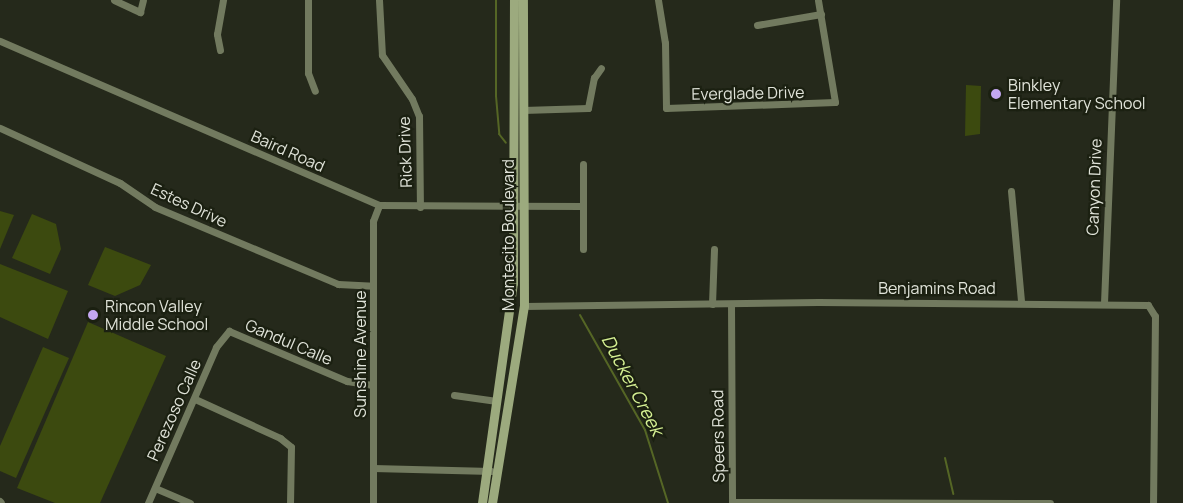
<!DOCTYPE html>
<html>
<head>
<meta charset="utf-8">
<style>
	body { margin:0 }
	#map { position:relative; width:1183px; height:503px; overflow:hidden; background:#25291b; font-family:Manrope,sans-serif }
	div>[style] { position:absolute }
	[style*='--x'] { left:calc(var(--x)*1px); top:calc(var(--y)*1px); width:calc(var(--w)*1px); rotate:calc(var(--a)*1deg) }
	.green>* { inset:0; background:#3c4a0f }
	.stream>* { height:2px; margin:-1px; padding:0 1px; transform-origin:1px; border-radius:1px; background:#556625 }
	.minor>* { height:7px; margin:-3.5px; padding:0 3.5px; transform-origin:3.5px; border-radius:3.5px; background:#727a5f }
	.tertiary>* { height:8px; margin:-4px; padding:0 4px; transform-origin:4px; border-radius:4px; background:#727a5f }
	.secondary>* { height:9px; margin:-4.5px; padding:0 4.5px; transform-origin:4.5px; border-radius:4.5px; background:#9caa7e }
	.dots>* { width:16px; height:16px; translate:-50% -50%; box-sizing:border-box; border:3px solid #1b2011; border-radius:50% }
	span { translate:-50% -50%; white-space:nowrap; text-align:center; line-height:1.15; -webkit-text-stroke:4.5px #1b2011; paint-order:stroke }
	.poi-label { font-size:16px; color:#e0e3d9 }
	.left { translate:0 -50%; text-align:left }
	.street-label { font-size:16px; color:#e0e3d9 }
	.water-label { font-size:18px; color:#d5f093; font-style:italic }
</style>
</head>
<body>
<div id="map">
	<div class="green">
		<div style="clip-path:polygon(966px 85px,981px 86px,980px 134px,965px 136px)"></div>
		<div style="clip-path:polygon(0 211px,14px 215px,0 249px)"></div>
		<div style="clip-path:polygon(32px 214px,56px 224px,61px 249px,50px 274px,12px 258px)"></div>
		<div style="clip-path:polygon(105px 247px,151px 265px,140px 285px,115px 296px,88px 285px)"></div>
		<div style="clip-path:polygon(0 264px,68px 291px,48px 339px,0 317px)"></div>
		<div style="clip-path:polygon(88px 322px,166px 356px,100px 503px,55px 503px,17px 488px)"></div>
		<div style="clip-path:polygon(43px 347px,69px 358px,16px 478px,0 471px,0 446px)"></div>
	</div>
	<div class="stream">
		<div style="--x:496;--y:0;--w:96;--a:90"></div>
		<div style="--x:496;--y:96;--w:38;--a:85"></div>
		<div style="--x:499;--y:134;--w:11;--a:52"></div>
		<div style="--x:580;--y:315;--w:132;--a:60.5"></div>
		<div style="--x:645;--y:430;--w:77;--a:72.5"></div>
		<div style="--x:945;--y:458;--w:37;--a:77"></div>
	</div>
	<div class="minor">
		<div style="--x:114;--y:0;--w:29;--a:25"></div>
		<div style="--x:140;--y:12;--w:12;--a:-76"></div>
		<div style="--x:308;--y:0;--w:73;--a:90"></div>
		<div style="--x:308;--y:73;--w:19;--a:69"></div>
		<div style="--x:379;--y:0;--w:55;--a:86.9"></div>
		<div style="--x:382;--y:55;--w:53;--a:55.7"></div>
		<div style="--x:412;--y:99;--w:18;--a:68"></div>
		<div style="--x:419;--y:116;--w:91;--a:89.4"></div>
		<div style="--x:658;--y:0;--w:44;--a:80.8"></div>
		<div style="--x:665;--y:43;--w:65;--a:89.1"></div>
		<div style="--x:666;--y:108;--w:169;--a:-2"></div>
		<div style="--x:835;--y:102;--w:103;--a:-99.5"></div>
		<div style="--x:757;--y:25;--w:65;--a:-9.8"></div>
		<div style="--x:0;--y:41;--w:413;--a:23.4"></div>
		<div style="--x:379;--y:205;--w:204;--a:0.3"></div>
		<div style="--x:220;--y:50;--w:16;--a:-101"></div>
		<div style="--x:217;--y:34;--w:35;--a:-80"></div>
		<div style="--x:523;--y:110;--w:65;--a:-1.8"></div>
		<div style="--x:588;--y:108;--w:31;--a:-79"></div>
		<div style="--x:594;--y:78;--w:12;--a:-55"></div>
		<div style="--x:0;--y:128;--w:132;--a:24.6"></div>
		<div style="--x:120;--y:183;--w:42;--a:34.4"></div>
		<div style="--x:155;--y:207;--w:199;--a:22.8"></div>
		<div style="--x:338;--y:284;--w:35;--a:3"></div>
		<div style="--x:583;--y:164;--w:85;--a:90"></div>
		<div style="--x:1011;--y:191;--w:110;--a:84.8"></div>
		<div style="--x:1104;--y:303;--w:303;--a:-87.7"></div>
		<div style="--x:712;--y:304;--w:55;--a:-87.9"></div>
		<div style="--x:731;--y:304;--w:198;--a:89.7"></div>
		<div style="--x:732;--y:502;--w:318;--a:0.2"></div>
		<div style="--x:524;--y:306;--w:294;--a:-0.8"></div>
		<div style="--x:818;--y:302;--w:330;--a:0.5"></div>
		<div style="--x:1148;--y:305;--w:13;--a:58"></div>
		<div style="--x:1155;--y:316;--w:187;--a:90.6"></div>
		<div style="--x:454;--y:395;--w:43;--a:7.9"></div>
		<div style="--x:195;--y:399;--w:94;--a:24.6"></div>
		<div style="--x:280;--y:438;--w:14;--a:39"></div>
		<div style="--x:291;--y:447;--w:56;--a:91"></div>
		<div style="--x:373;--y:468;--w:118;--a:1.5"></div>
		<div style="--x:155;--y:488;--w:38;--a:23"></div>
		<div style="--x:148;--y:503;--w:170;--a:-66.4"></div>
		<div style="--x:216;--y:347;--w:21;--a:-51"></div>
		<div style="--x:229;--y:331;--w:128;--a:23"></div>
		<div style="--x:347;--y:381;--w:26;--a:9"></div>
		<div style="--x:373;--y:503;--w:282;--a:-90"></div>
		<div style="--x:373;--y:221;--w:17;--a:-69"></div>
	</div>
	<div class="tertiary">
		<div style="--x:0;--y:502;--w:1;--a:45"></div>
	</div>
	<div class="secondary">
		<div style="--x:482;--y:503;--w:222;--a:-82"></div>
		<div style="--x:513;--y:283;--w:283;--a:-89.8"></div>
		<div style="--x:492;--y:503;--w:200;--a:-80.8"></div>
		<div style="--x:524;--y:306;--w:306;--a:-90.2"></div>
	</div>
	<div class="dots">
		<div style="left:996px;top:94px;background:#c4a7f1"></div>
		<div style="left:93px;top:315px;background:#c4a7f1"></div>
	</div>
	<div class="poi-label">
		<span class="left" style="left:1008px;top:94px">Binkley<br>Elementary School</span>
		<span class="left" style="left:105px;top:315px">Rincon Valley<br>Middle School</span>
	</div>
	<div class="street-label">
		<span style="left:748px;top:93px;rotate:-1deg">Everglade Drive</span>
		<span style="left:288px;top:151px;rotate:24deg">Baird Road</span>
		<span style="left:405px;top:152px;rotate:-92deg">Rick Drive</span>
		<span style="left:1094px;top:187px;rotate:-88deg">Canyon Drive</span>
		<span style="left:189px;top:205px;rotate:25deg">Estes Drive</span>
		<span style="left:508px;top:235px;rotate:-90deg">Montecito Boulevard</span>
		<span style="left:937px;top:288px">Benjamins Road</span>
		<span style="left:289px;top:342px;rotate:23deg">Gandul Calle</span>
		<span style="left:360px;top:354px;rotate:-90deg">Sunshine Avenue</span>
		<span style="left:174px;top:410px;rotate:-66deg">Perezoso Calle</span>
		<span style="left:718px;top:436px;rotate:-91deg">Speers Road</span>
	</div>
	<div class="water-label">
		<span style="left:633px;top:385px;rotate:62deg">Ducker Creek</span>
	</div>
</div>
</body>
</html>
